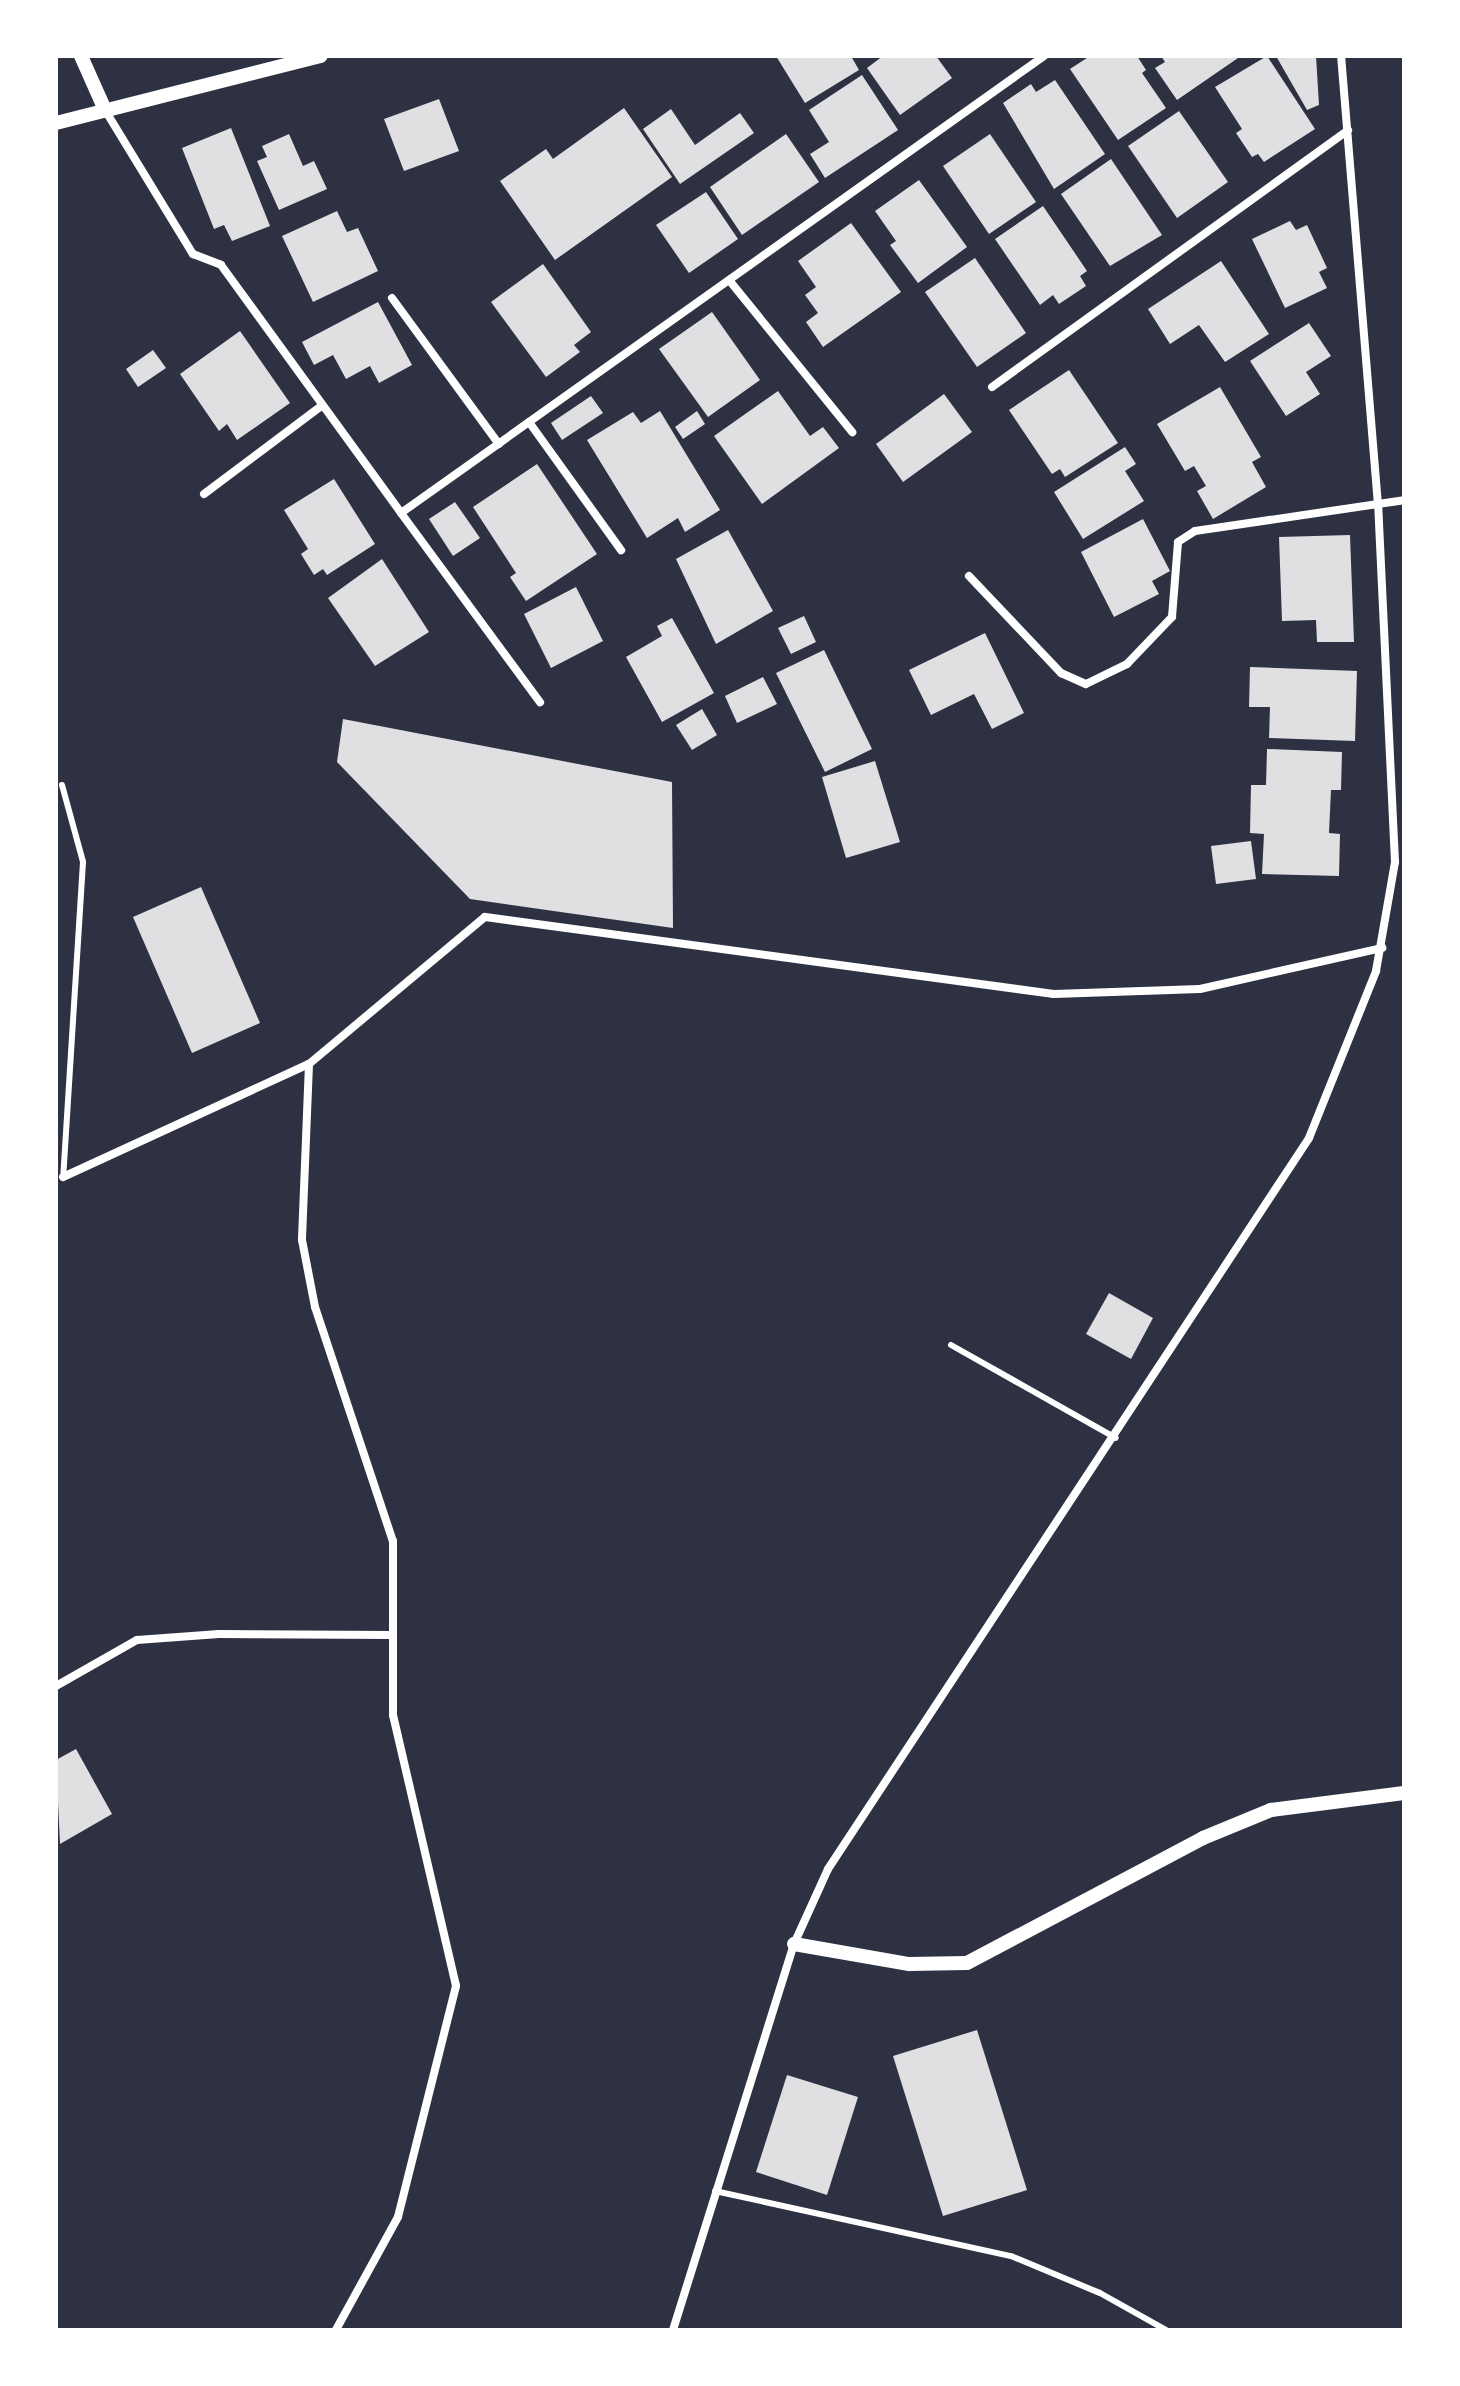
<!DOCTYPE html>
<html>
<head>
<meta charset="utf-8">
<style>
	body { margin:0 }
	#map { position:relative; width:1460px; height:2386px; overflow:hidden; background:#2d3142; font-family:"Source Sans 3",sans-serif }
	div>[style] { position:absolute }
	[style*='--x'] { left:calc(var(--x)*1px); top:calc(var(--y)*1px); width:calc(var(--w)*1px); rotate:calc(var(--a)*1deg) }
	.building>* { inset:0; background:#e0e0e3 }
	.service>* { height:6px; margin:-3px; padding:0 3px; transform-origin:3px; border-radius:3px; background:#fff }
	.minor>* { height:8px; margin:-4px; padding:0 4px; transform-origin:4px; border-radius:4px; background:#fff }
	.tertiary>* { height:14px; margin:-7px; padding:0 7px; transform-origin:7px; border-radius:7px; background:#fff }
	span { translate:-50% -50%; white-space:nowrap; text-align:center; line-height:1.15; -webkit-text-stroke:8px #fff; paint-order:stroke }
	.frame { position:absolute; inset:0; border:58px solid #fff; pointer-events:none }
</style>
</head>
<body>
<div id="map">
	<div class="building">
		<div style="clip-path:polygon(776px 56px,851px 56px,859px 70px,805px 103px)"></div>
		<div style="clip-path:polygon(883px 56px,936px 56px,952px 78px,900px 115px,867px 68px)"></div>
		<div style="clip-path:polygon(1090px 56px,1137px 56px,1146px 70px,1142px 73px,1166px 108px,1118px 140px,1070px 69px)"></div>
		<div style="clip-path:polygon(1161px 56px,1237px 56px,1238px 58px,1177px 100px,1155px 68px,1165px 62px)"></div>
		<div style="clip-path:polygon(1267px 56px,1315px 129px,1264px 162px,1258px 154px,1252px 157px,1236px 133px,1242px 129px,1215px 87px)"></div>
		<div style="clip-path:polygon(1276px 56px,1316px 56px,1319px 105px,1307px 110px)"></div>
		<div style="clip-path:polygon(862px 75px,898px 130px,825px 178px,810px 154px,829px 142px,809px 110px)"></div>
		<div style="clip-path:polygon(1055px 80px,1105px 154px,1054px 189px,1003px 103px,1031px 84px,1036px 92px)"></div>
		<div style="clip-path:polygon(439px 99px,459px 151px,404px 171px,384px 119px)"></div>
		<div style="clip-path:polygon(624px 108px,672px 177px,555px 260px,500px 181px,546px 149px,553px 159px)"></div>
		<div style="clip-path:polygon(671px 109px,695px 145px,740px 113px,754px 133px,680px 184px,643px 129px)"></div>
		<div style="clip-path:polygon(1179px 111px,1228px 182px,1177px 218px,1128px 146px)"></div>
		<div style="clip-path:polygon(231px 128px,270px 226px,232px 241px,224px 225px,214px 229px,182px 148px)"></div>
		<div style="clip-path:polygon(289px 134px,303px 166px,314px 161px,327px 189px,279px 210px,257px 161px,267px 157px,262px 146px)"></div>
		<div style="clip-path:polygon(786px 134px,819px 182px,742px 235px,710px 187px)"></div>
		<div style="clip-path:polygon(990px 134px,1036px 202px,989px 234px,943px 166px)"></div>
		<div style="clip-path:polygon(1111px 159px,1162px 235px,1110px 266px,1061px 194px)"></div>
		<div style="clip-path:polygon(919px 180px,967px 247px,918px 283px,890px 245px,896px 241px,875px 211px)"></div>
		<div style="clip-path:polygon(706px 192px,738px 239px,689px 273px,656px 225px)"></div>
		<div style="clip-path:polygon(1043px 206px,1087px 271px,1080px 276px,1086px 286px,1059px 304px,1053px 295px,1040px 305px,995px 239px)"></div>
		<div style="clip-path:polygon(337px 211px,347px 232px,358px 228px,378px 271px,313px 302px,282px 236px)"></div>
		<div style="clip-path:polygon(1290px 221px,1296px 230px,1307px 225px,1327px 268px,1319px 272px,1327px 288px,1285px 308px,1252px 239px)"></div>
		<div style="clip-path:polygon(851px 223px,901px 292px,823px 347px,806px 322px,818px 313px,805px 295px,816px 287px,798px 261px)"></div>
		<div style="clip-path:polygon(975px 258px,1026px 333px,977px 367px,925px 292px)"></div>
		<div style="clip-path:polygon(1221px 261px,1269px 334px,1225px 362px,1199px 325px,1170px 344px,1148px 309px)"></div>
		<div style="clip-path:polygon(543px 264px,591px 332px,574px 345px,580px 352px,546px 377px,491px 302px)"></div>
		<div style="clip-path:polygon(378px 302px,412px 365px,379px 383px,370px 366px,346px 379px,333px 355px,314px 365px,302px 342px)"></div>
		<div style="clip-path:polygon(712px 312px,760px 380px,708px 417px,659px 349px)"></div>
		<div style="clip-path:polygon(1309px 323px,1331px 356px,1306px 372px,1320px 394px,1286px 416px,1250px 361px)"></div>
		<div style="clip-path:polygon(240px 331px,290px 403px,237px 440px,227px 424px,219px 431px,180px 374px)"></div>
		<div style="clip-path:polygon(153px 350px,166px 368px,138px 387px,126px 369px)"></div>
		<div style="clip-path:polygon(1069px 370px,1118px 443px,1065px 477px,1060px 469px,1052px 474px,1009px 410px)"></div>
		<div style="clip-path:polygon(1220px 387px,1261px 457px,1252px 462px,1266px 487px,1213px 519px,1197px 491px,1206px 486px,1194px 466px,1185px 471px,1157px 424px)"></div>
		<div style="clip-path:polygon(778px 391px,810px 436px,823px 427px,839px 448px,762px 504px,714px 436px)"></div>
		<div style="clip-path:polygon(944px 394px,972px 432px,903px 482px,876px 444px)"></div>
		<div style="clip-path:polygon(591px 396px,603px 413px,562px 440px,551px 423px)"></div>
		<div style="clip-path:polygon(660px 411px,720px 510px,685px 532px,678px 518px,647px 538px,587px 440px,633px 412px,641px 423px)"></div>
		<div style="clip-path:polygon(697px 411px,705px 424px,683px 439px,675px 427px)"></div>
		<div style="clip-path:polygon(1125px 447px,1136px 464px,1125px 471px,1144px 501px,1083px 539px,1054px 492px)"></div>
		<div style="clip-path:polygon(537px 464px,597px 554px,526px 601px,510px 577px,516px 573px,473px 507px)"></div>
		<div style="clip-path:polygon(334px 479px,375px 544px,327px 575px,323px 569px,314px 575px,301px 554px,308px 549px,284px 510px)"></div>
		<div style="clip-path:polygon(455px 502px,480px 538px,453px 556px,429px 519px)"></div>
		<div style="clip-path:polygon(1143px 519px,1170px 571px,1152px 581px,1159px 594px,1114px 617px,1081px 552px)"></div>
		<div style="clip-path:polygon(728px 530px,773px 611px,716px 644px,676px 559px)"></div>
		<div style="clip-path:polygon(1350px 535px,1354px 642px,1317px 642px,1316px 620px,1282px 621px,1279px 537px)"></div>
		<div style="clip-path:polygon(382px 559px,429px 632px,375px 666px,328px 598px)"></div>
		<div style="clip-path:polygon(576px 587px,603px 641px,551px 668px,524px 614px)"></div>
		<div style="clip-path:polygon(804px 616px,816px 642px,791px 654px,778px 628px)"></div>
		<div style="clip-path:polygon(672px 618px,714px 693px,662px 722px,626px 657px,662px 636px,657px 626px)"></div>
		<div style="clip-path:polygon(985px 633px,1024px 713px,992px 729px,974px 694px,931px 715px,909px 670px)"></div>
		<div style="clip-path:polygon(824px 650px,872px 749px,825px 772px,776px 673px)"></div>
		<div style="clip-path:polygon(1250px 667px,1357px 671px,1355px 741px,1269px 738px,1270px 707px,1249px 707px)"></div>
		<div style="clip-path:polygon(763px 677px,777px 704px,737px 723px,725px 696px)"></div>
		<div style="clip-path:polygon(702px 709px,717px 735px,692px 750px,676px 725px)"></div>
		<div style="clip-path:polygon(343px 719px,672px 782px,673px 928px,470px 899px,337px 762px)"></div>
		<div style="clip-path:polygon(1267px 749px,1342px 752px,1341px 790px,1331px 790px,1329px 833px,1340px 834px,1339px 876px,1262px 874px,1264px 834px,1250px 833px,1251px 785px,1266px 785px)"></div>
		<div style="clip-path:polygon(875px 761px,900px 842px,846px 858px,822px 777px)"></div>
		<div style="clip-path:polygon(1251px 841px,1256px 879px,1216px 884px,1211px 846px)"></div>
		<div style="clip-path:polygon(201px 887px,260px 1023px,192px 1053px,133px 917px)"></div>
		<div style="clip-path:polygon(1109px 1293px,1153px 1318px,1131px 1359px,1086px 1334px)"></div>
		<div style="clip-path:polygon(76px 1749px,112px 1814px,60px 1844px,56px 1760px)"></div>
		<div style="clip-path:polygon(977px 2030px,1027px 2190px,943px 2216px,893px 2056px)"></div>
		<div style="clip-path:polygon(787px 2075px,858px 2097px,827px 2195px,756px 2172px)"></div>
	</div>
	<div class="service">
		<div style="--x:62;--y:785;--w:80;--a:74.7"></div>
		<div style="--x:83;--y:862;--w:316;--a:93.6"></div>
		<div style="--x:951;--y:1345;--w:189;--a:29.4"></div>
		<div style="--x:715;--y:2191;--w:303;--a:12.4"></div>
		<div style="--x:1011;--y:2256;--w:96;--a:22.6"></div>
		<div style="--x:1100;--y:2293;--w:76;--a:29.3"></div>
	</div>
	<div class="minor">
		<div style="--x:105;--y:110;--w:169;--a:58.6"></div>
		<div style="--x:193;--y:254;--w:30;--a:21"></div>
		<div style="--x:221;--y:265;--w:306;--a:54"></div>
		<div style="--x:401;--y:513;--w:789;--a:-35.4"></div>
		<div style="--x:729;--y:280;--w:196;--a:51"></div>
		<div style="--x:392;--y:298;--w:181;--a:53.8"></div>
		<div style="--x:992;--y:387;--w:439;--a:-35.8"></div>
		<div style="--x:529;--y:422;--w:158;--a:54.3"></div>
		<div style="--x:204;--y:494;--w:145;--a:-36.9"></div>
		<div style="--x:401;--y:513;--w:235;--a:53.7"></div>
		<div style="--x:969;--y:576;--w:134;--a:46.5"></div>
		<div style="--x:1061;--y:673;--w:27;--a:24"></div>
		<div style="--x:1086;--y:684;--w:46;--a:-26"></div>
		<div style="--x:1127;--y:664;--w:65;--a:-46.2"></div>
		<div style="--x:1172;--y:617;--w:75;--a:-85.4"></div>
		<div style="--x:1178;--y:542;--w:20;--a:-33"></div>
		<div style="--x:1195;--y:531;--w:211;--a:-8.4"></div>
		<div style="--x:309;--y:1064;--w:176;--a:92.3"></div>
		<div style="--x:302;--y:1240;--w:68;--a:79"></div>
		<div style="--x:315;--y:1307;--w:247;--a:71.6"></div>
		<div style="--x:393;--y:1541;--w:174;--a:90"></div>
		<div style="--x:393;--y:1715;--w:278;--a:76.9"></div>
		<div style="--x:456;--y:1986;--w:238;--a:104.1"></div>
		<div style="--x:398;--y:2217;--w:129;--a:118.8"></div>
		<div style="--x:63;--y:1177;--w:271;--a:-24.7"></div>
		<div style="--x:309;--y:1064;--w:229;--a:-39.9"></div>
		<div style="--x:485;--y:917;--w:574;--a:7.71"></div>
		<div style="--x:1054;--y:994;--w:146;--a:-2"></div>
		<div style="--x:1200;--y:989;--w:187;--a:-12.7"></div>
		<div style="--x:56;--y:1686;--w:93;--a:-29.6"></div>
		<div style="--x:137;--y:1640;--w:82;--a:-4.2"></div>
		<div style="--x:219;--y:1634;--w:172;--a:0.3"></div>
		<div style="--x:673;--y:2330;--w:405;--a:-72.6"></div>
		<div style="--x:794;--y:1944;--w:82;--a:-65.6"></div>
		<div style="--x:828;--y:1869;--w:875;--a:-56.65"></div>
		<div style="--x:1309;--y:1138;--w:180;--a:-68.1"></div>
		<div style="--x:1376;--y:971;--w:111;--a:-80.1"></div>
		<div style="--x:1395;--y:862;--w:357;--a:-92.7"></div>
		<div style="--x:1378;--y:505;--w:451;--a:-94.7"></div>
	</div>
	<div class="tertiary">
		<div style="--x:81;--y:56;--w:59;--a:66"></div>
		<div style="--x:56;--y:123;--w:273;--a:-14.2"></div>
		<div style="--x:794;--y:1944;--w:117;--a:9.9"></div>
		<div style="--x:909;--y:1964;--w:58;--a:-1"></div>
		<div style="--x:967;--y:1963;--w:267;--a:-27.9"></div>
		<div style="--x:1203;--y:1838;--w:74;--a:-22.4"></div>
		<div style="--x:1271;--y:1810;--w:134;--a:-7.3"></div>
	</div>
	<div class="frame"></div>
</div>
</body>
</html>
